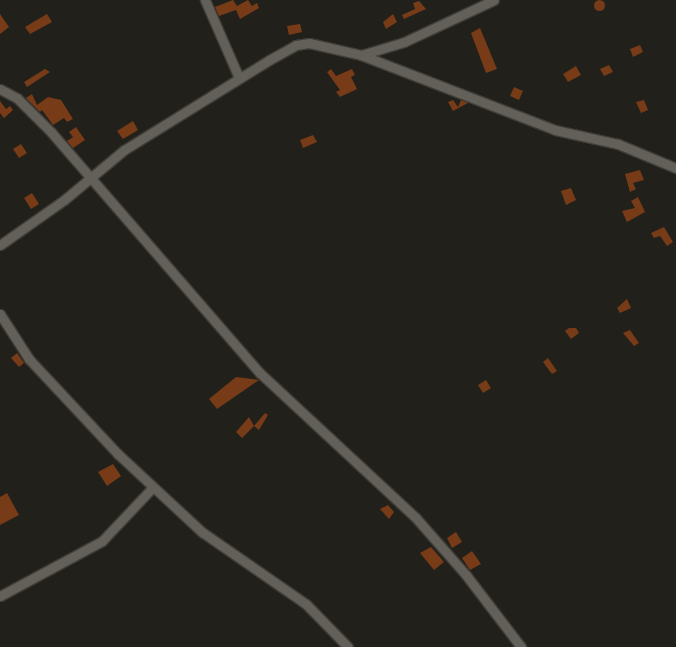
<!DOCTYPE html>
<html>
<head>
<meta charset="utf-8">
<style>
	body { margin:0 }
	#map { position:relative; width:676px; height:647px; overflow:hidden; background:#22201a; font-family:"Noto Sans",sans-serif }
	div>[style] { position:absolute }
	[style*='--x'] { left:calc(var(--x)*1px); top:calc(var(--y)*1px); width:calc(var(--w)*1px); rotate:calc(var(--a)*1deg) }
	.building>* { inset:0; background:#773b17 }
	.round { border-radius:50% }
	.roads { filter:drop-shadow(1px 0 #3f3d38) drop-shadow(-1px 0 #3f3d38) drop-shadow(0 1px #3f3d38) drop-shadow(0 -1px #3f3d38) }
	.minor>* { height:9px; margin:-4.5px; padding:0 4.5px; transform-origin:4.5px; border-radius:4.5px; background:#626058 }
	span { translate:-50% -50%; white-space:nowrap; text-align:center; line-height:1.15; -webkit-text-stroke:4.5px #191711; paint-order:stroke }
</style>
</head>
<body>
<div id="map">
	<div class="building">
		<div class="round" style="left:593.5px;top:-0.5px;width:11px;height:11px"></div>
		<div style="clip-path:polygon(233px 0,237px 6px,248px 0,252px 6px,257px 3px,259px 8px,240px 19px,236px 10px,219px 16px,215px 7px)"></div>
		<div style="clip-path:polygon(419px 1px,426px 9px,404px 19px,402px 15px,415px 9px,413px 3px)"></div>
		<div style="clip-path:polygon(0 14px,9px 27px,0 34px)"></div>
		<div style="clip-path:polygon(47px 14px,52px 22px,30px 34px,25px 27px)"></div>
		<div style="clip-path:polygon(393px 14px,397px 22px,386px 29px,383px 22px)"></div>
		<div style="clip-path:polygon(300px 24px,302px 32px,289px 35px,287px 26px)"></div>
		<div style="clip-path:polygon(480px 28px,497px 69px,486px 73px,471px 33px)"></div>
		<div style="clip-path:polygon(640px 45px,643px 52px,633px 57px,630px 49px)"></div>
		<div style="clip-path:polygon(609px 65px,613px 72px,604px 76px,600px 69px)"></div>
		<div style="clip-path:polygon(576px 66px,581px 75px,568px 82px,563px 74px)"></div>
		<div style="clip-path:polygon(45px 69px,50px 72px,27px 87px,24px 82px)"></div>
		<div style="clip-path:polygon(331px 69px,336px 76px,352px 69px,355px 75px,351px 77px,357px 89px,340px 97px,336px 92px,340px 90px,327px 72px)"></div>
		<div style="clip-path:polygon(514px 87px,523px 91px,519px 100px,510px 96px)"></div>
		<div style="clip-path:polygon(32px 94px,37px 105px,48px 97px,61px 100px,73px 119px,67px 122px,64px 118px,53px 125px,42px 110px,40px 112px,26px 98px)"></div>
		<div style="clip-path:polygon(453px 100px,458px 107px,461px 100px,468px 103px,453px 111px,448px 102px)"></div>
		<div style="clip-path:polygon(644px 100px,648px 110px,641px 113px,636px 102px)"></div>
		<div style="clip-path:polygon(0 101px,6px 109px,10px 106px,13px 110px,4px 118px,0 113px)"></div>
		<div style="clip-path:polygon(133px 121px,138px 130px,123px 139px,117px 131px)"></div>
		<div style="clip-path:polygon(76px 127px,85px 140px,73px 148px,67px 141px,73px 137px,69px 132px)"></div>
		<div style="clip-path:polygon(313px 135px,317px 142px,303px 148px,300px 140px)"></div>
		<div style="clip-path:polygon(21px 144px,27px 153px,19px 158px,13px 149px)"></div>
		<div style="clip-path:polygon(640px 170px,644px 180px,633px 183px,636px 189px,630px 192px,625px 174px)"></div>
		<div style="clip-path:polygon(571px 188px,576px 200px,566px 205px,561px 191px)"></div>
		<div style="clip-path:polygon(32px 193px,39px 204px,31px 209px,24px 198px)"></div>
		<div style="clip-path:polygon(638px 197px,645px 212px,627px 222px,622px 211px,635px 208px,631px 201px)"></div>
		<div style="clip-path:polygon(664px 227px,673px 242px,667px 246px,660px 236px,654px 238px,651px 233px)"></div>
		<div style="clip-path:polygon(627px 299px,631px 308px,620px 313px,617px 308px)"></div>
		<div style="clip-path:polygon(569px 328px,576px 328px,579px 333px,571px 339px,565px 331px)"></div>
		<div style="clip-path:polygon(630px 330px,639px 343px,634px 346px,623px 333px)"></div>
		<div style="clip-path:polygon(17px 353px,24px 363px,19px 367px,11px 358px)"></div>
		<div style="clip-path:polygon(548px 358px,557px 371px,552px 374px,543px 362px)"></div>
		<div style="clip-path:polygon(236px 377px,259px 380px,217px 409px,209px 399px)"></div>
		<div style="clip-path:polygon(486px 380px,491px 388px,483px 393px,478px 385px)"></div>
		<div style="clip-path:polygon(265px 413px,268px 415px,259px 430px,254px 426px)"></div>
		<div style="clip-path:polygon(249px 417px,254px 426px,242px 438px,236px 432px)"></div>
		<div style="clip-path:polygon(113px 464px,121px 476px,107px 486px,98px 472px)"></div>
		<div style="clip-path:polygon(7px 493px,19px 515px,0 525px,0 497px)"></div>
		<div style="clip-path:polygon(388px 505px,394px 512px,389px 519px,380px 509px)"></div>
		<div style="clip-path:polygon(456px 532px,462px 542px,452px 548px,447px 538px)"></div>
		<div style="clip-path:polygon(431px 547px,444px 562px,434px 570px,420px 553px)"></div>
		<div style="clip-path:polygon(472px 551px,481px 564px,470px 570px,462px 558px)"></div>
	</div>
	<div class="roads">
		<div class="minor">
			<div style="--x:205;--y:0;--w:85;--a:66.4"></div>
			<div style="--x:361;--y:55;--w:45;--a:-16.8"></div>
			<div style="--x:404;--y:42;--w:99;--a:-25"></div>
			<div style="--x:0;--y:89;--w:19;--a:28"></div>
			<div style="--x:17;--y:98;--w:48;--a:45"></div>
			<div style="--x:51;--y:132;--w:319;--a:49.1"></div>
			<div style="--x:260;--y:373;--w:213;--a:42.9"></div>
			<div style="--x:416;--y:518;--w:76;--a:48.7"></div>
			<div style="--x:466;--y:575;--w:91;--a:52.6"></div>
			<div style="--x:0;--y:245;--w:78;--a:-35.1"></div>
			<div style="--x:64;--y:200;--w:78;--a:-39.8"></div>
			<div style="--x:124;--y:150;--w:171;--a:-31.8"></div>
			<div style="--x:269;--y:60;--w:31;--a:-29"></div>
			<div style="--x:296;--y:45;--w:13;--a:-9"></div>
			<div style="--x:309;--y:43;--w:53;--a:13"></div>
			<div style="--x:361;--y:55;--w:208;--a:21.1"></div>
			<div style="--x:555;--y:130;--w:65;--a:12.5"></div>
			<div style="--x:618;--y:144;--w:63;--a:22.5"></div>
			<div style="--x:0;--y:314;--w:54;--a:57.2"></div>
			<div style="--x:29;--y:359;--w:130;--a:46.9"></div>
			<div style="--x:118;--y:454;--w:115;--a:42.9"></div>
			<div style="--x:202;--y:532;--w:126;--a:34.7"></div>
			<div style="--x:306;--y:604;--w:60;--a:45.7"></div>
			<div style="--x:0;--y:596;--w:116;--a:-28.3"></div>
			<div style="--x:102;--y:541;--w:74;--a:-46.6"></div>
		</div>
	</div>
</div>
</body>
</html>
